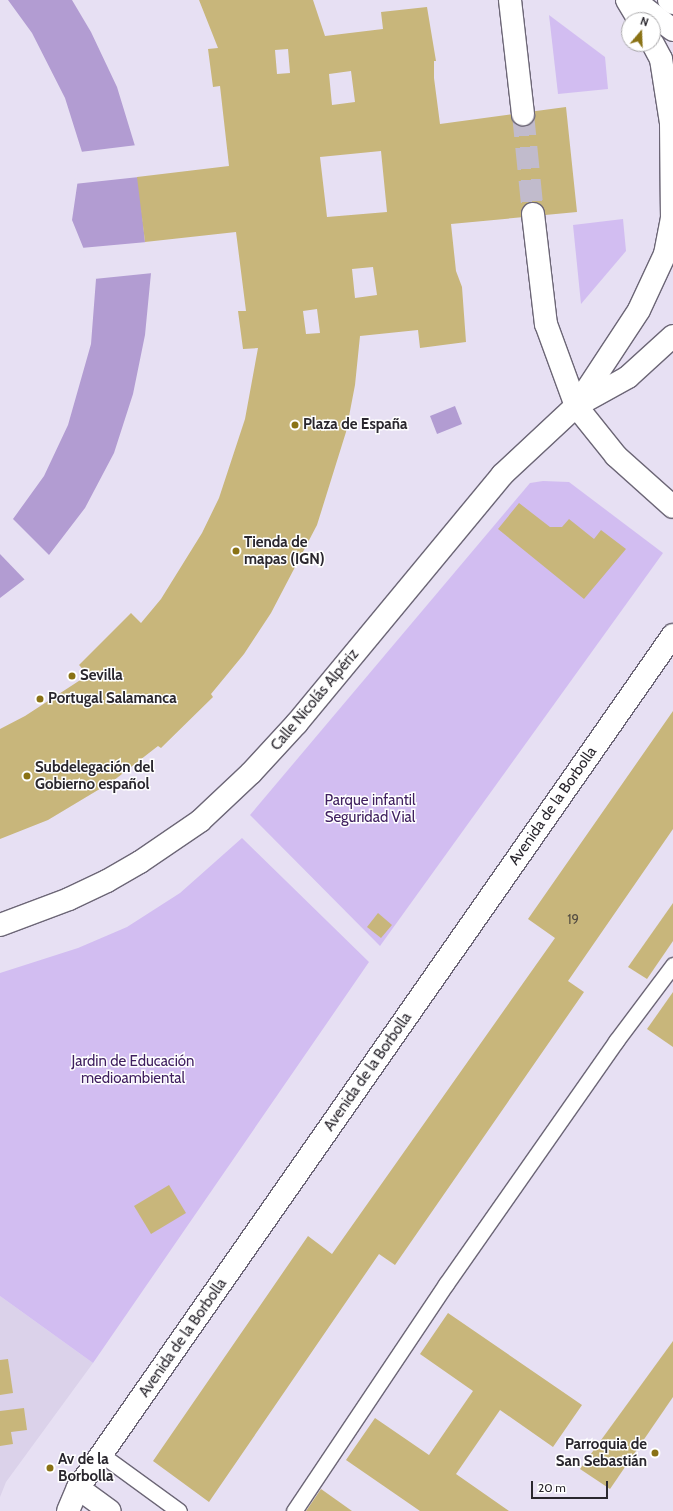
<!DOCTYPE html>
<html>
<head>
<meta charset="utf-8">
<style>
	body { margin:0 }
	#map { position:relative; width:673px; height:1511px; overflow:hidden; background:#e7e0f3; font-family:Cabin,sans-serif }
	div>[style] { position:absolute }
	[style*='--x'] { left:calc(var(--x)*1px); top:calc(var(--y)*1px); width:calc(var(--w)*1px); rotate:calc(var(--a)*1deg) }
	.built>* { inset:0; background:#dbd2ea }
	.green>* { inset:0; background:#d2bdf1 }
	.water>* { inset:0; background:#b29cd2 }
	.pier>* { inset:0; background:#e7e0f3 }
	.building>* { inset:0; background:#c8b67b }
	.minor-tunnel>* { height:22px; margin-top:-11px; transform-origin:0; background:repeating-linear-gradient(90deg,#c1bbcc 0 22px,transparent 0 33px) }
	.roads { filter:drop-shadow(1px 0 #6c6676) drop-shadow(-1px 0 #6c6676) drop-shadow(0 1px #6c6676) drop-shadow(0 -1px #6c6676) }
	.service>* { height:15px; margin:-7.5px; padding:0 7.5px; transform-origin:7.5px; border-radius:7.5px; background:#fff }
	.minor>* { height:22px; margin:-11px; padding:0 11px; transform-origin:11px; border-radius:11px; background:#fff }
	.secondary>* { height:22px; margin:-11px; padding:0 11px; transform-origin:11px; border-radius:11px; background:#fff }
	.primary>* { height:22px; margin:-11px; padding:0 11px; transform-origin:11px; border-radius:11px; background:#fff }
	.dots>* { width:11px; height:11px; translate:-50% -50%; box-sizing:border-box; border:2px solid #fff; border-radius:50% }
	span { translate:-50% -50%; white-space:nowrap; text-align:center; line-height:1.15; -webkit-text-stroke:3px #fff; paint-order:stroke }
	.number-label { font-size:13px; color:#524b41 }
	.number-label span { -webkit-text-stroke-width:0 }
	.poi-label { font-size:15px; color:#2a272e; font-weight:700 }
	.left { translate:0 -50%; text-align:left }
	.right { translate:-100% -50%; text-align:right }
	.street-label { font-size:15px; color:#2a272e }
	.park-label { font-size:15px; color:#402060 }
	.north { position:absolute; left:621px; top:12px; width:40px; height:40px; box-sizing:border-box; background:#fff; border:1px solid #aaa9ab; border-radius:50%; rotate:19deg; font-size:11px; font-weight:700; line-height:16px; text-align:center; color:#2a272e }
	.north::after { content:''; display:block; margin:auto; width:14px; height:18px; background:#8a7215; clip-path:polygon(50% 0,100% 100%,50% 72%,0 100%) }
	.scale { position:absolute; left:531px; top:1481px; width:77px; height:18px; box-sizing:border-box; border:2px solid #2a272e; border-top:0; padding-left:5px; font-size:12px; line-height:14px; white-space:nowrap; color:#2a272e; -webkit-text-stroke:3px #fff; paint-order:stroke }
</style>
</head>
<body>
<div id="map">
	<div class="built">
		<div style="clip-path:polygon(0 1296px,93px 1363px,6px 1482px,0 1497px)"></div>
	</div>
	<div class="green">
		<div style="clip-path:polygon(549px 15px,605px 57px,608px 89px,558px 94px)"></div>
		<div style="clip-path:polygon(623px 219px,626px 251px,581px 304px,573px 225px)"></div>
		<div style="clip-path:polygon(543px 481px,569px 482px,663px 553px,380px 946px,250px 815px,530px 483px)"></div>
		<div style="clip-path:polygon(242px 838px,369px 962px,93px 1363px,0 1296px,0 973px,78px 948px,127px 927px,180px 893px)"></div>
	</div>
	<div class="water">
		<div style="clip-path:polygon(8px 0,72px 0,91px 32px,117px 87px,135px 146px,145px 242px,151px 273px,145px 335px,133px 394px,114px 453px,85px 508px,49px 555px,25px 579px,0 598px,0 530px,13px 519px,44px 476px,68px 425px,91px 344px,96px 279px,72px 220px,82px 152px,65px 98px,32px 33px)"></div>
		<div style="clip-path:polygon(455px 406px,462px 424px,437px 434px,430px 416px)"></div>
	</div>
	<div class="pier">
		<div style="clip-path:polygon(137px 145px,139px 177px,74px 184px,80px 152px)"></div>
		<div style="clip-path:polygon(147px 242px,153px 273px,94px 279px,81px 248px)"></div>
		<div style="clip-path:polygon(11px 517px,50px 556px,26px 581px,0 554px,0 527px)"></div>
	</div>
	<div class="building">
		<div style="clip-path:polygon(evenodd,199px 0,313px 0,325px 36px,383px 29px,381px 12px,427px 7px,436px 61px,434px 61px,434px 78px,440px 124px,566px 107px,577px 212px,451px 224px,456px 271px,462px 287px,466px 342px,420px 348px,418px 330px,360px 336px,355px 385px,346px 432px,317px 525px,271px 613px,244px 654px,211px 694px,213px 697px,161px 748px,158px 746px,113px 781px,48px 820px,0 839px,0 729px,25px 716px,88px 675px,79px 665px,131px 613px,141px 623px,161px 599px,202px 533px,219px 498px,245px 419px,258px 348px,243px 349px,238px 311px,246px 311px,236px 232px,145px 242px,137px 177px,229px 166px,220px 86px,213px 87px,208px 49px,218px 48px,199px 0,288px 49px,290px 73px,277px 74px,275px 50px,288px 49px,199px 0,351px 71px,355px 102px,332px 105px,329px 74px,351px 71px,199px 0,381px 151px,387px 212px,327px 217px,320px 157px,381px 151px,199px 0,373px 267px,377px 295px,355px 298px,352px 269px,373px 267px,199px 0,317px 309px,320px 333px,306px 334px,303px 311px,317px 309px)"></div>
		<div style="clip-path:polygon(519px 503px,550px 527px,562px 527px,569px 519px,594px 539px,601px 530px,626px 549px,584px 599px,498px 529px)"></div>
		<div style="clip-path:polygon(673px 711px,673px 829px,568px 981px,584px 992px,395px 1265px,379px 1254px,209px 1502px,153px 1461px,308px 1236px,332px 1254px,555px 938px,528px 919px)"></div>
		<div style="clip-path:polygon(673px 903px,673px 941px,647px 979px,628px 967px)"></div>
		<div style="clip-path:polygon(378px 913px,392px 925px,381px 938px,367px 927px)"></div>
		<div style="clip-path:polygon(673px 992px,673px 1047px,647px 1029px)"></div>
		<div style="clip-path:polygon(169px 1185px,186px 1213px,151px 1234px,134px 1206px)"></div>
		<div style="clip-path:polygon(448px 1313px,582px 1405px,553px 1447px,500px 1410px,456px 1474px,509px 1511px,420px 1511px,346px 1460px,375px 1418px,429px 1455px,473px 1391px,420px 1354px)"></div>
		<div style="clip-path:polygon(673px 1341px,673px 1397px,610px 1489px,580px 1469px)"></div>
		<div style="clip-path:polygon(8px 1359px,13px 1393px,0 1395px,0 1360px)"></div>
		<div style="clip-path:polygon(24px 1408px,27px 1430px,11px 1432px,13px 1444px,0 1446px,0 1411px)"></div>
		<div style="clip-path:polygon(321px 1489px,352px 1511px,306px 1511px)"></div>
	</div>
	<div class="minor-tunnel">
		<div style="--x:523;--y:114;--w:100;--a:84.3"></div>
	</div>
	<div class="roads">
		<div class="service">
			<div style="--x:102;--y:1455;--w:95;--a:36"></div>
			<div style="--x:294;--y:1511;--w:273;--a:-56.2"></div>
			<div style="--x:446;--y:1284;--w:297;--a:-55"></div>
			<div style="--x:616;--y:1041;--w:95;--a:-53.1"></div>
		</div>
		<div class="minor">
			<div style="--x:510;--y:0;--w:115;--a:83.5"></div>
			<div style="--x:627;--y:0;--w:23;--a:59"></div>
			<div style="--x:669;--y:0;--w:5;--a:37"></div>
			<div style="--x:533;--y:214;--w:111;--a:83.3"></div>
			<div style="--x:546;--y:324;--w:87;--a:69.9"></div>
			<div style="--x:576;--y:406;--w:64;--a:51.3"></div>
			<div style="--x:616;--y:456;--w:76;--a:41.8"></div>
			<div style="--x:578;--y:403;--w:111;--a:-56.7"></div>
			<div style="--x:639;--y:310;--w:62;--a:-65.1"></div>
			<div style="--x:665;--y:254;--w:36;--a:-79"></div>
			<div style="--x:672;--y:219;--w:96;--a:-90.6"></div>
			<div style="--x:671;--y:123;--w:65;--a:-98.9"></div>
			<div style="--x:661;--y:59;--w:17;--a:-118"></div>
			<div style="--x:0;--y:925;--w:74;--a:-20.6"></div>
			<div style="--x:69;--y:899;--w:42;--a:-25.3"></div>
			<div style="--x:107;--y:881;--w:38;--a:-30"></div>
			<div style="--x:140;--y:862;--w:73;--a:-34.3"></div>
			<div style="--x:200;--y:821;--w:70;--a:-43.3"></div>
			<div style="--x:251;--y:773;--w:68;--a:-47.4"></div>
			<div style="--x:297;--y:723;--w:322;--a:-50.4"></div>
			<div style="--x:502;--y:475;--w:101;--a:-43"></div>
			<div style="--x:576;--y:406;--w:60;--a:-29.1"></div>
			<div style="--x:628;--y:377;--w:61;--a:-42.3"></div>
			<div style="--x:78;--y:1488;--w:39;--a:36"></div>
		</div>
		<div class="secondary">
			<div style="--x:68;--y:1511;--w:25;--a:-67"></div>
			<div style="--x:78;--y:1488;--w:1040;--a:-55.1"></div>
		</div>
		<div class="primary">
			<div style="--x:634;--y:0;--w:49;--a:37.6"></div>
		</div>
	</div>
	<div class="dots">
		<div style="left:295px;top:425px;background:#8a7215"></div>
		<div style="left:236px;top:551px;background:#8a7215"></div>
		<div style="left:72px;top:676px;background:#8a7215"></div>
		<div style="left:40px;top:699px;background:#8a7215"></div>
		<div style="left:27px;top:776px;background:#8a7215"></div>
		<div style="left:655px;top:1453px;background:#8a7215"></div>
		<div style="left:50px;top:1468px;background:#8a7215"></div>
	</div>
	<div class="number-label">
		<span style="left:573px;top:919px">19</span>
	</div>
	<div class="poi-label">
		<span class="left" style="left:303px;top:425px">Plaza de España</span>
		<span class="left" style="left:244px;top:551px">Tienda de<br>mapas (IGN)</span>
		<span class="left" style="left:80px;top:676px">Sevilla</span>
		<span class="left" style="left:48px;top:699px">Portugal Salamanca</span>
		<span class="left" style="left:35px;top:776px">Subdelegación del<br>Gobierno español</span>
		<span class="right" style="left:647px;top:1453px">Parroquia de<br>San Sebastián</span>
		<span class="left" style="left:58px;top:1468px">Av de la<br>Borbolla</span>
	</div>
	<div class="street-label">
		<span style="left:315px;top:700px;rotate:-50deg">Calle Nicolás Alpériz</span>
		<span style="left:553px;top:806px;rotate:-55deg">Avenida de la Borbolla</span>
		<span style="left:368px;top:1072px;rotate:-55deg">Avenida de la Borbolla</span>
		<span style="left:183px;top:1338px;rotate:-55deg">Avenida de la Borbolla</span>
	</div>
	<div class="park-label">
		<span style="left:370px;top:809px">Parque infantil<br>Seguridad Vial</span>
		<span style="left:133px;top:1070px">Jardin de Educación<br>medioambiental</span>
	</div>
	<div class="north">N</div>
	<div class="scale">20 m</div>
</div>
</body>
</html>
